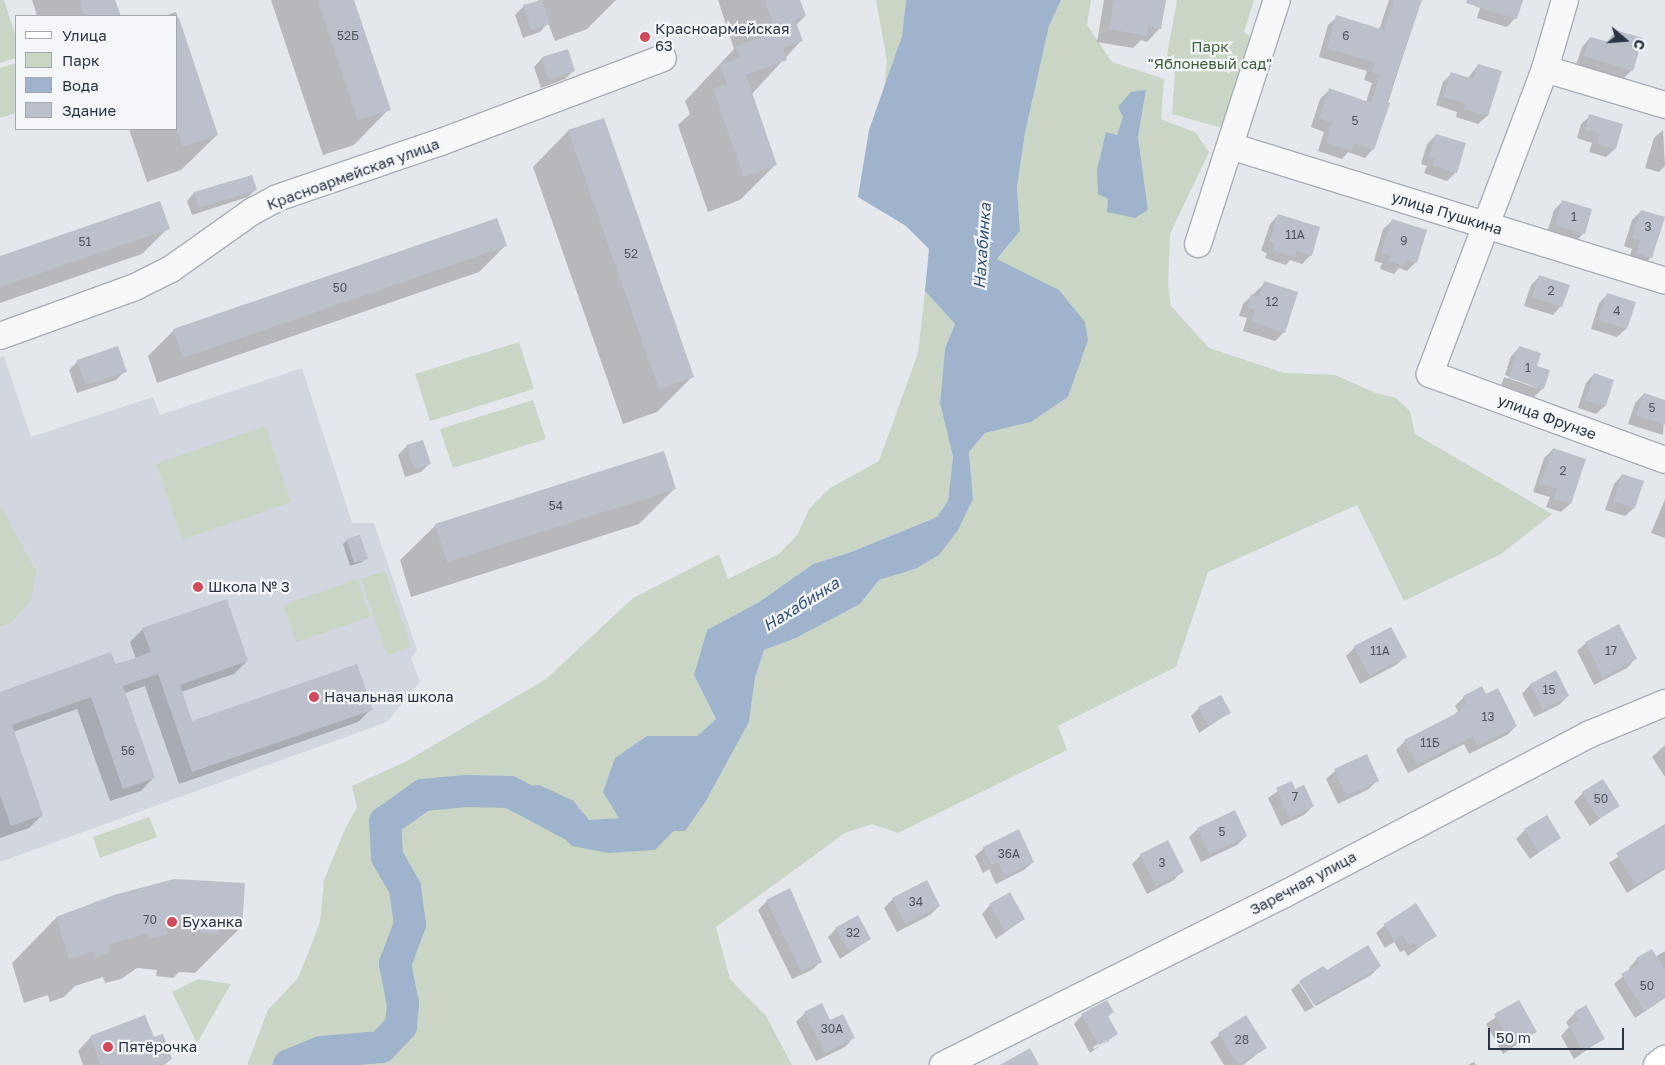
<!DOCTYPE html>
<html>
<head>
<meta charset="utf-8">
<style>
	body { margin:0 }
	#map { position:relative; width:1665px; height:1065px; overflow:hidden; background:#e4e7ec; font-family:"Golos Text",sans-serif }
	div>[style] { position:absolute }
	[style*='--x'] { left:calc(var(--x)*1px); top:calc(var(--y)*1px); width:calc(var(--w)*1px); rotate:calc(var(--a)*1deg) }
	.built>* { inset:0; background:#d2d6de }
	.green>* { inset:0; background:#c9d6c5 }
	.water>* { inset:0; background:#9fb4cc }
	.shadow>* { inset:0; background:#0003 }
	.river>* { height:32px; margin:-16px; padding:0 16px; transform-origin:16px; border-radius:16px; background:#9fb4cc }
	.building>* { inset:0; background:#bbc0ca }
	.roads { filter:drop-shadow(1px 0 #a9aeb7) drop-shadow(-1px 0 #a9aeb7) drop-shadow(0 1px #a9aeb7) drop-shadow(0 -1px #a9aeb7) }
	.minor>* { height:26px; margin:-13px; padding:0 13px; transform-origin:13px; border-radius:13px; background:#f7f8fa }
	.major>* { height:28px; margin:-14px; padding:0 14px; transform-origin:14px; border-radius:14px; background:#fff }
	.dots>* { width:14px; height:14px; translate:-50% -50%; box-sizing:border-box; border:2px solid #f4f6f9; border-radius:50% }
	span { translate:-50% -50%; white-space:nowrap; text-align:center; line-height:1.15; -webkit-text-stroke:4.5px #f4f6f9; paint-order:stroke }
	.number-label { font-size:12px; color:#4f5766 }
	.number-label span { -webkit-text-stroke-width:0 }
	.poi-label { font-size:15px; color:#2b3445 }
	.left { translate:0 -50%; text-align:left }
	.park-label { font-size:15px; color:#3f6138 }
	.street-label { font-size:15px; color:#2b3445 }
	.water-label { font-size:16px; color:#34527a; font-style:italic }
	.legend { position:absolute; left:15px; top:15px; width:162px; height:115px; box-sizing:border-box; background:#f4f6f9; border:1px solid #a4a8b1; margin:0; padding:6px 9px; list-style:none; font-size:15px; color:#2b3445 }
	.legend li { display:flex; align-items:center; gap:10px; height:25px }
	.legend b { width:25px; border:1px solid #a4a8b1 }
	.north { position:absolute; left:1600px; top:15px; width:50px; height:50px; -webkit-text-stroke:4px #f4f6f9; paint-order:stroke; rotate:108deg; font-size:14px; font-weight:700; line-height:20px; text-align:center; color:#2b3445 }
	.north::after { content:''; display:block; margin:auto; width:18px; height:22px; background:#2b3445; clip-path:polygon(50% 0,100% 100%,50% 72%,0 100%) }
	.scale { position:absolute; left:1488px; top:1028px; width:136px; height:22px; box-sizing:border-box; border:2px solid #2b3445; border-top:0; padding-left:6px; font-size:15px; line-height:18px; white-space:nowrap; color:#2b3445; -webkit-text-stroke:4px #f4f6f9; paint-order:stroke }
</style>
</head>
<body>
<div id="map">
	<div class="built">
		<div style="clip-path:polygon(4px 356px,31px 437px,153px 397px,160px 415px,302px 368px,352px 523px,374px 523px,417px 650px,411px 658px,420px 682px,387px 722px,0 862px,0 357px)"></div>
	</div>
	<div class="green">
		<div style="clip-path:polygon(0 0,4px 0,16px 37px,16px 58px,0 63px)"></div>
		<div style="clip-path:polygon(876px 0,906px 0,902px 36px,884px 89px,887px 61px)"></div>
		<div style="clip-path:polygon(evenodd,1061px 0,1091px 0,1087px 25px,1112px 62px,1164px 79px,1161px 119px,1196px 133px,1209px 152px,1170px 234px,1168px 283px,1171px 306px,1209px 348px,1284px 373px,1335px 375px,1376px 393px,1396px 398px,1410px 411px,1415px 434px,1552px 514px,1501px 554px,1404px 601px,1357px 505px,1208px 572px,1176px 667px,1058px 726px,1067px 750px,898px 833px,872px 824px,845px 833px,716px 927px,730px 979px,766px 1016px,792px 1065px,247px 1065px,268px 1010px,298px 978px,313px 941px,320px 921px,324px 880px,345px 829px,357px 807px,352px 786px,405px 762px,546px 679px,633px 598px,719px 554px,728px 579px,779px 554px,798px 534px,809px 509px,830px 488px,879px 461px,918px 353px,925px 291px,955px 324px,945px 348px,940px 403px,953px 457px,948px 501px,937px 517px,851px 552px,813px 564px,759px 602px,707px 630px,694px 675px,716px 719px,697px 736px,647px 736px,620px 818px,588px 820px,573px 801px,540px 815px,654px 850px,674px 831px,685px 830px,706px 801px,749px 722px,755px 678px,764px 650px,796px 638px,860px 604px,879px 580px,915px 569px,973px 499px,969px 452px,985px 433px,1031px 422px,1068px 397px,1075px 376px,1005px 265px,997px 260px,1020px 231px,1017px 187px,1025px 133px,1049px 26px,1061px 0,1146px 90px,1138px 137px,1148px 210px,1108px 212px,1107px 132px,1117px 135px,1124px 117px,1146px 90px)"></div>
		<div style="clip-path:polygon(1177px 0,1254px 0,1244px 32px,1257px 42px,1226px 129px,1172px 114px,1175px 74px,1167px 55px)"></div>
		<div style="clip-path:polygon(16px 63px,16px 113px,0 118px,0 68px)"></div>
		<div style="clip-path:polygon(519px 342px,534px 389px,430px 421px,415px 374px)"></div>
		<div style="clip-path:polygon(533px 400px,546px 439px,453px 468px,440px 429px)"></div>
		<div style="clip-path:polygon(265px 426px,291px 502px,182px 540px,156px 464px)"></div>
		<div style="clip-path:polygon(0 505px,36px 571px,31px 600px,12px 622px,0 626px)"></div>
		<div style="clip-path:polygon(385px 571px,411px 647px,387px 655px,361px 579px)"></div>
		<div style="clip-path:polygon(357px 579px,370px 617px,296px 642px,283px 605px)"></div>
		<div style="clip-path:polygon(149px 817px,157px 837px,100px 858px,93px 837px)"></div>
		<div style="clip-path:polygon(198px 979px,231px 984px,197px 1043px,172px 992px)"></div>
	</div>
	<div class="water">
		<div style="clip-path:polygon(906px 0,1061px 0,1049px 26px,1025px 133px,1017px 187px,1020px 231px,997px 259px,1059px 290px,1085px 322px,1088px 340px,1068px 397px,1031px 422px,985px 433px,969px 452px,973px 499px,958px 530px,939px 555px,915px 569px,879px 580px,860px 604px,796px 638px,764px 650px,755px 678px,749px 722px,706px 801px,685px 831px,674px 831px,655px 850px,608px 853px,572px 846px,540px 815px,526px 787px,539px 785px,574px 801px,588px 820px,619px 818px,603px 792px,615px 758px,647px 736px,697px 736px,716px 719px,694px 675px,707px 630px,759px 602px,813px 564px,851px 552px,937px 517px,948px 501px,953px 457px,940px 403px,945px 348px,955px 324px,925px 291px,929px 249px,906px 226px,858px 197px,869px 130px,902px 36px)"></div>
		<div style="clip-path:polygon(1146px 90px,1138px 137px,1148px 210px,1135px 218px,1107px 212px,1108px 199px,1098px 194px,1097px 170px,1106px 132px,1117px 135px,1123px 117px,1118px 107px,1131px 92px)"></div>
	</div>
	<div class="shadow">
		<div style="clip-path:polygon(32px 0,114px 0,120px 16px,37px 16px)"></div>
		<div style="clip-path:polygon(271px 0,353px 0,389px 109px,354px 145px,323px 155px)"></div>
		<div style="clip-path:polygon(540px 0,616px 0,587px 29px,555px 41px,548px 23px,540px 32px,523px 38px,515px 15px,524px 6px)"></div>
		<div style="clip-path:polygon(718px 0,799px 0,805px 16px,796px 25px,801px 41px,751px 95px,775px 165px,740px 200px,708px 212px,678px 125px,690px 114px,685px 101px,734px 49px)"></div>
		<div style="clip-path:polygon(1104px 0,1165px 0,1160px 28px,1147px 42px,1141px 40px,1133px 48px,1097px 42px)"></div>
		<div style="clip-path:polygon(1389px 0,1421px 0,1373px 149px,1365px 158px,1348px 152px,1342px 159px,1318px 151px,1324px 132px,1311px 127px,1320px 99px,1329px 90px,1366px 102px,1372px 83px,1364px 80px,1367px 71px,1319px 57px,1328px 25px,1337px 17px,1379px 30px)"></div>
		<div style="clip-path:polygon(1475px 0,1521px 0,1515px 18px,1507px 27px,1477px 18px,1480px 8px,1474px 6px)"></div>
		<div style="clip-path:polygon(176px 12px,217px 135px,181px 170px,147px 182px,129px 129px,176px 129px,176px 16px,164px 16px)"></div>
		<div style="clip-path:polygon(1616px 31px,1632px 70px,1623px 79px,1576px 65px,1582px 47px,1590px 38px,1606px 43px)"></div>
		<div style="clip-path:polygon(567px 50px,573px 71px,565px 79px,541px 88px,534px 67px,542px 58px)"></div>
		<div style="clip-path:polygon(1478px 65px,1500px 72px,1487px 116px,1478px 124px,1456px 117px,1457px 112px,1436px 105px,1443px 82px,1452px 73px,1468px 78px)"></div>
		<div style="clip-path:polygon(1590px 116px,1615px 149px,1606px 157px,1589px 152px,1592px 143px,1577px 138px,1581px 124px)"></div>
		<div style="clip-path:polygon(603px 119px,693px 376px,657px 412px,623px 424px,533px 167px,568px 131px)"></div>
		<div style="clip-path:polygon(1663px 130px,1665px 166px,1659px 172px,1645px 168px,1654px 138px)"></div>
		<div style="clip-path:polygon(1436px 135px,1456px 172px,1447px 181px,1424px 173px,1427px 166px,1421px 164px,1427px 144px)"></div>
		<div style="clip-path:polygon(231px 181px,256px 189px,248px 197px,192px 215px,187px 201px,194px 193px)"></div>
		<div style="clip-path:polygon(1563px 201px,1584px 233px,1575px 242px,1547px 233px,1554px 210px)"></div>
		<div style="clip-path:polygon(1641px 211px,1651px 257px,1643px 266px,1628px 262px,1632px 249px,1624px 246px,1632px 220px)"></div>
		<div style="clip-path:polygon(1278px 215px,1311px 255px,1302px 264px,1290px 260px,1286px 265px,1265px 258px,1267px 253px,1261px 251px,1270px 224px)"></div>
		<div style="clip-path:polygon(496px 219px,505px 246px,479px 272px,157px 383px,148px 356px,173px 331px)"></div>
		<div style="clip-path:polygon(1392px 221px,1416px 262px,1407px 271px,1399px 268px,1394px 274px,1380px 269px,1382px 263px,1374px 261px,1383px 229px)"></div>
		<div style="clip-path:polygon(168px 228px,142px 254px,0 303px,0 257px)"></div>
		<div style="clip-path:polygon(1539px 277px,1561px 306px,1553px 315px,1524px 306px,1531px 285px)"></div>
		<div style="clip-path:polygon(1265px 283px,1284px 332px,1275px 341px,1243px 331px,1247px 318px,1239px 316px,1243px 304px)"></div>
		<div style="clip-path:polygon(1608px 294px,1634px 303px,1626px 329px,1617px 337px,1591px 329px,1599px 303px)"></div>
		<div style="clip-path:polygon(1520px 347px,1536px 366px,1543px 388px,1534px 397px,1501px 386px,1504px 377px,1540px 389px,1505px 375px,1511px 356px)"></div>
		<div style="clip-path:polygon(78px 361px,125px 371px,116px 380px,77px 393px,69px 370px)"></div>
		<div style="clip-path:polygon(1594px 374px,1613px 380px,1605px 406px,1596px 414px,1578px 408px,1586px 383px)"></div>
		<div style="clip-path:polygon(1644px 394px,1665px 401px,1663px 435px,1628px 424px,1635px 403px)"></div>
		<div style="clip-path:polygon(407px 446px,429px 464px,421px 472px,405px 477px,398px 455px)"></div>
		<div style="clip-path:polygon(1553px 449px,1570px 504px,1561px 512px,1546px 507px,1550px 497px,1533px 492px,1544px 458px)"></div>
		<div style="clip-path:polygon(1622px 475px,1642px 482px,1634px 508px,1625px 516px,1605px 510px,1614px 484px)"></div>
		<div style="clip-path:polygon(675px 488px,639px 524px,411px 597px,400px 560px,436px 525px)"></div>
		<div style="clip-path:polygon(1665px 499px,1665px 538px,1651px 533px)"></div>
		<div style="clip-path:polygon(347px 540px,366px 558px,362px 562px,350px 566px,343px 544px)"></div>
		<div style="clip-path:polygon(143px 629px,247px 661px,234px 674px,181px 692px,191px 723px,371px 709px,358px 722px,179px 784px,145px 686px,125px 693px,154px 777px,141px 791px,110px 801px,77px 709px,13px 732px,42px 815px,29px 828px,0 838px,0 693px,136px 659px,130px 642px)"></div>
		<div style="clip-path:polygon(1391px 629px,1405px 657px,1396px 665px,1360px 684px,1346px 656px,1355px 647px)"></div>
		<div style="clip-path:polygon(1586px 643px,1635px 659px,1627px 668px,1594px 685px,1577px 651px)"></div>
		<div style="clip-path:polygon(1555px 672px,1568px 696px,1559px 705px,1534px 717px,1522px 694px,1530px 685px)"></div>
		<div style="clip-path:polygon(1486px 696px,1516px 726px,1507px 735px,1469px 754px,1464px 744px,1408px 773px,1396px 750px,1405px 741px,1452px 717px,1458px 711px,1455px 706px,1464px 697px)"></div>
		<div style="clip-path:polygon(1199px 708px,1229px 713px,1199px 733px,1191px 716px)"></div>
		<div style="clip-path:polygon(1665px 745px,1665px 777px,1652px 757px)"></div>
		<div style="clip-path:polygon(1335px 771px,1378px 780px,1369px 789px,1338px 804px,1326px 779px)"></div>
		<div style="clip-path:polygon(1291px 782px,1295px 790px,1313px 806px,1304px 815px,1281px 826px,1268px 798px)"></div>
		<div style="clip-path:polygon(1583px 793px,1618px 805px,1590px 826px,1574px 802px)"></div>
		<div style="clip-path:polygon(1665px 825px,1665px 869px,1627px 893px,1609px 863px)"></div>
		<div style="clip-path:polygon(1198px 829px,1246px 836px,1237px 845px,1201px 862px,1189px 837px)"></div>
		<div style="clip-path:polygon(1525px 830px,1559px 838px,1530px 859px,1516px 839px)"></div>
		<div style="clip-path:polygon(984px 848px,1033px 862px,1024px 870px,996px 884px,989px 869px,983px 873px,975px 856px)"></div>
		<div style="clip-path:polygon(1141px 855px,1182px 871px,1174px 880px,1147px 894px,1132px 864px)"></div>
		<div style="clip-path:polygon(174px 881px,240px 928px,195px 973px,179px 972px,173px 978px,156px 976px,157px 970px,137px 968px,121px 979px,105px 983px,103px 977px,75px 986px,64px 997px,50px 1002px,48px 995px,24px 1003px,12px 963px,56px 918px)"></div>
		<div style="clip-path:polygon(789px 890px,821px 961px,812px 970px,792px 979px,758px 910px,767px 901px)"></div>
		<div style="clip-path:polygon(893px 899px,939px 906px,930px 915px,897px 932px,884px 908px)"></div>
		<div style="clip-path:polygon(990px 905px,1024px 919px,996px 939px,982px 914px)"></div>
		<div style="clip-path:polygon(1385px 925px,1435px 936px,1408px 956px,1404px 950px,1400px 952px,1394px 942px,1385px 948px,1376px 933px)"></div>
		<div style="clip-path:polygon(836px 929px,870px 939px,840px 959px,828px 937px)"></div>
		<div style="clip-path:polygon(1665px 951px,1665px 998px,1635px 1018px,1614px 984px,1630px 970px,1629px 968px,1637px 959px,1655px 957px)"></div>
		<div style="clip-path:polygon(1380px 966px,1371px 975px,1316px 1006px,1300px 982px,1323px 967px,1326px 972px)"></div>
		<div style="clip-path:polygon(1299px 983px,1314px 1007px,1305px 1012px,1291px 990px)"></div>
		<div style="clip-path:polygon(1518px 1002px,1535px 1032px,1503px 1054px,1486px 1024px)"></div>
		<div style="clip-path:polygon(evenodd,1112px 1012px,1107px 1017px,1117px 1034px,1090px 1053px,1074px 1024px,1082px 1015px,1112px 1012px,1109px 1038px,1109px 1041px,1094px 1049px,1093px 1047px,1109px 1038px)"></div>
		<div style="clip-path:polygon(805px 1013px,853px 1038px,845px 1047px,816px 1061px,796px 1022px)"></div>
		<div style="clip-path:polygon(1575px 1013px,1604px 1038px,1574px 1059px,1561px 1036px,1569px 1027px,1566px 1022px)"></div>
		<div style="clip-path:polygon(1246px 1016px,1265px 1048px,1243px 1065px,1224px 1065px,1210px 1042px)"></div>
		<div style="clip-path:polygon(91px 1037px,153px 1039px,171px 1059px,164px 1065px,83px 1065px,78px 1051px)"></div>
		<div style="clip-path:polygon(1474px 1062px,1476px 1065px,1468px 1065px)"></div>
	</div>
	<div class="river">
		<div style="--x:289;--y:1065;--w:35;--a:-22"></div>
		<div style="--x:322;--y:1052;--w:59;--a:-4.8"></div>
		<div style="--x:381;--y:1047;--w:29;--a:-46"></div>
		<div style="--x:401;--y:1026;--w:22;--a:-85"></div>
		<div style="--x:403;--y:1004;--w:41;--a:-101.3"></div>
		<div style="--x:395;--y:964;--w:43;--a:-69.4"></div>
		<div style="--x:410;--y:924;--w:36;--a:-98"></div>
		<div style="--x:405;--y:888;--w:36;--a:-120"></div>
		<div style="--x:387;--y:857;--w:35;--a:-93"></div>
		<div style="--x:385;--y:822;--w:47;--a:-35.4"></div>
		<div style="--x:423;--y:795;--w:43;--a:-5.3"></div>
		<div style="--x:466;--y:791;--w:44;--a:1.3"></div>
		<div style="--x:510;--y:792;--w:72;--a:28"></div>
	</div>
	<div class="building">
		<div style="clip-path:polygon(79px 0,115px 0,121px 16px,85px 16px)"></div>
		<div style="clip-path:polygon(318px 0,354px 0,391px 110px,358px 120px)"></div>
		<div style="clip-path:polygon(542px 0,550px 24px,531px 30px,523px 5px)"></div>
		<div style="clip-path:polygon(765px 0,800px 0,806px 16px,795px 20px,803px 41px,783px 48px,787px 60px,746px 75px,777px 165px,744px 177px,713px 89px,727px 84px,720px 65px,740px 58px,736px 46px,776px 32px)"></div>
		<div style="clip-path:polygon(1114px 0,1166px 0,1161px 29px,1148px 27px,1147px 36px,1109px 29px)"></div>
		<div style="clip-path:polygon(1394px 0,1422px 0,1387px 102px,1390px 103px,1374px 150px,1354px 143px,1351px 151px,1325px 142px,1332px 123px,1319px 118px,1329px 88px,1371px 103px,1380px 75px,1372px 72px,1375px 63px,1327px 48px,1336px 15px,1384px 30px)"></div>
		<div style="clip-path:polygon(1467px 0,1523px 0,1517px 19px,1466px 3px)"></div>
		<div style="clip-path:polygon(176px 18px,179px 18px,218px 135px,183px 147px,176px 128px)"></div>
		<div style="clip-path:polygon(1615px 30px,1643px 38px,1633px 71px,1584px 56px,1590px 37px,1612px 43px)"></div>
		<div style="clip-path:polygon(568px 49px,575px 71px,549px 80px,542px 57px)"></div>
		<div style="clip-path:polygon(1478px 64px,1502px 71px,1488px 116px,1464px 109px,1465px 103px,1443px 97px,1451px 72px,1473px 79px)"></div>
		<div style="clip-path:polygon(1589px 114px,1623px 124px,1616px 149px,1597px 144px,1600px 134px,1585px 130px)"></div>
		<div style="clip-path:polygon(604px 118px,694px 377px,659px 389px,568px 130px)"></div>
		<div style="clip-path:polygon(1436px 134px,1466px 143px,1457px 173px,1432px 165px,1435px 158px,1429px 156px)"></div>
		<div style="clip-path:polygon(252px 175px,257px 190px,199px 208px,194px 192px)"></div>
		<div style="clip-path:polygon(1562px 200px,1592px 209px,1585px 234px,1555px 225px)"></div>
		<div style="clip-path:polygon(160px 201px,170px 229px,0 287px,0 256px)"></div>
		<div style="clip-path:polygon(1641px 210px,1665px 217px,1652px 258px,1636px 253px,1640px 240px,1632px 238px)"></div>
		<div style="clip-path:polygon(1278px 214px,1320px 227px,1312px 256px,1297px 251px,1295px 257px,1273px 250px,1275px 244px,1269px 242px)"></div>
		<div style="clip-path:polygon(497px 218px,507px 246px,183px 358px,173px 329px)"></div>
		<div style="clip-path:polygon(1392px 219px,1427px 230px,1417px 263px,1406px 260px,1404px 266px,1388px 261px,1390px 255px,1381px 252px)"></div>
		<div style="clip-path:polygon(1539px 275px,1570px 285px,1562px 307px,1532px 297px)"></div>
		<div style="clip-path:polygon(1264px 281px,1298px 292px,1285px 333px,1251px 322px,1255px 310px,1247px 307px,1251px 294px,1259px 297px)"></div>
		<div style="clip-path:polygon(1607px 293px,1636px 302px,1627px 329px,1598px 320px)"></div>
		<div style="clip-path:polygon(118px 346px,127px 372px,86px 385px,77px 360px)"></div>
		<div style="clip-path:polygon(1519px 346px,1541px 353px,1537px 366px,1550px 370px,1544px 389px,1509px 378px)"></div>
		<div style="clip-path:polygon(1594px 373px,1614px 380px,1606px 406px,1585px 400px)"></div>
		<div style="clip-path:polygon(1644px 393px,1665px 400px,1665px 425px,1636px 415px)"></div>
		<div style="clip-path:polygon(423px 440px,431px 464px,414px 469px,406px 445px)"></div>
		<div style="clip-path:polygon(1553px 448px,1586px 459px,1571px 504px,1554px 499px,1557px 489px,1541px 483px)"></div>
		<div style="clip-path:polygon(664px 451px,676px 489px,447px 562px,435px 524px)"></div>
		<div style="clip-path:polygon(1622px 474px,1644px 481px,1635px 508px,1613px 501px)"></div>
		<div style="clip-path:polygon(360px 535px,368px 559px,354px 563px,346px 539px)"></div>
		<div style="clip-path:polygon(227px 599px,248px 661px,180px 685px,192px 721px,357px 664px,373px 710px,192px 772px,158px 674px,123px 686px,155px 778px,123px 789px,91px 697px,12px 725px,43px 815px,11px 826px,0 795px,0 692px,111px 652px,116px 665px,151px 652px,142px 628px)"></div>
		<div style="clip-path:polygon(1619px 624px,1637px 659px,1603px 677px,1585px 642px)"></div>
		<div style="clip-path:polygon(1391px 627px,1407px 657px,1369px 676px,1354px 646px)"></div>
		<div style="clip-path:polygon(1556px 670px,1569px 696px,1543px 710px,1530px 684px)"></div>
		<div style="clip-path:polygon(1482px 686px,1486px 694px,1498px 688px,1517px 726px,1478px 746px,1473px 736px,1417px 765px,1404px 740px,1461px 711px,1459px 708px,1467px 704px,1463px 696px)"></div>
		<div style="clip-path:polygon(1221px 695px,1231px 713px,1208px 725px,1198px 707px)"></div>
		<div style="clip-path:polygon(1367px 754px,1379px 781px,1347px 796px,1334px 769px)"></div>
		<div style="clip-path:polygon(1603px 779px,1620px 806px,1599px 819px,1582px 792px)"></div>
		<div style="clip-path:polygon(1292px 781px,1295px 789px,1304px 785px,1314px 806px,1290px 818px,1276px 788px)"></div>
		<div style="clip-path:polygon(1235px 810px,1247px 836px,1209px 854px,1197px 828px)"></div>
		<div style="clip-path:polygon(1547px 815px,1561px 838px,1539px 852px,1524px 829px)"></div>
		<div style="clip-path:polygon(1665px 824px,1665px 867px,1636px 885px,1616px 853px)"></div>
		<div style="clip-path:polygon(1019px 829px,1034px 862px,1005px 876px,998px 862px,991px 865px,983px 847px)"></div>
		<div style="clip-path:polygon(1168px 840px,1184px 872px,1156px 886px,1140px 854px)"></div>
		<div style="clip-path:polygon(174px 879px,245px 883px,242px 929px,219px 927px,219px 934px,200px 932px,201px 925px,183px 923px,166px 928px,168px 934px,150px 939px,148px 933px,108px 945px,110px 952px,95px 957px,93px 951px,69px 959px,56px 917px,114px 895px)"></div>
		<div style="clip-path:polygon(927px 880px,940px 906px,905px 924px,892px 898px)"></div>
		<div style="clip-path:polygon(790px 888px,822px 962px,801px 971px,766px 900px)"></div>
		<div style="clip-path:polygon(1010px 892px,1025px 919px,1005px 931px,989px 904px)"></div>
		<div style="clip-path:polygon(1416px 903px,1437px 936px,1417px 948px,1413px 942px,1409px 945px,1403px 935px,1394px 940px,1384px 924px)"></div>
		<div style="clip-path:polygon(858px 915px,871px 939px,849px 952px,835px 928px)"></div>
		<div style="clip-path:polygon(1368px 945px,1381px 966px,1314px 1005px,1299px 981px,1323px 966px,1327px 970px)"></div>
		<div style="clip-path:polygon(1652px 949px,1665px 971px,1665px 997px,1644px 1011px,1621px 974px,1640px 963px,1636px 958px)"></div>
		<div style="clip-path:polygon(1107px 1000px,1114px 1012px,1108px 1016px,1118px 1034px,1099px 1045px,1081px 1014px)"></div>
		<div style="clip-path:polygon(1519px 1000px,1537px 1032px,1512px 1046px,1494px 1014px)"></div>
		<div style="clip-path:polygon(822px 1003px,830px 1020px,843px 1014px,855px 1038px,825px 1053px,804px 1012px)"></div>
		<div style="clip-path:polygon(1586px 1005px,1605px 1039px,1583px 1051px,1569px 1026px,1579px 1020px,1574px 1012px)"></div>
		<div style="clip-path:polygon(145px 1015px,154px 1037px,163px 1034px,172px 1059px,157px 1065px,101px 1065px,90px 1036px)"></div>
		<div style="clip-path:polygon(1246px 1015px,1267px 1048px,1238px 1065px,1218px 1033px)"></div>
		<div style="clip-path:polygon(1030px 1048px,1039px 1065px,1000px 1065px)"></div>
	</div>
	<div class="roads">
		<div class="minor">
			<div style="--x:1565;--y:0;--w:72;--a:106.2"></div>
			<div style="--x:1545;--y:69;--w:326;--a:110.7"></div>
			<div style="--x:1430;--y:374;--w:250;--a:20.1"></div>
			<div style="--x:1545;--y:69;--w:125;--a:16.7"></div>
			<div style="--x:1230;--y:146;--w:455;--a:17.2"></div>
			<div style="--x:1198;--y:244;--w:256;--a:-72.1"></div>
			<div style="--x:0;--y:336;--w:144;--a:-19.9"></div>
			<div style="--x:135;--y:287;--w:40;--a:-26.6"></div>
			<div style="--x:171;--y:269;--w:100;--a:-35.3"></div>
			<div style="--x:253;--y:211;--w:27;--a:-28"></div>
			<div style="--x:277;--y:198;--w:173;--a:-18.9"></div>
			<div style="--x:441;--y:142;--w:237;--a:-20.7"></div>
			<div style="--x:943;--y:1065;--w:380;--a:-26.6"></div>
			<div style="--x:1283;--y:895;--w:347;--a:-27.7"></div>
			<div style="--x:1590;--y:734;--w:81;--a:-22.5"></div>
		</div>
		<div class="major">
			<div style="--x:1658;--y:1065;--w:9;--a:-36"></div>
		</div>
	</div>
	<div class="dots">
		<div style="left:645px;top:37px;background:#d1495b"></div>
		<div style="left:198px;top:587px;background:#d1495b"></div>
		<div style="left:314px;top:697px;background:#d1495b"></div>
		<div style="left:172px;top:922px;background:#d1495b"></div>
		<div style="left:108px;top:1047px;background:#d1495b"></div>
	</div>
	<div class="number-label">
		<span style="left:348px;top:36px">52Б</span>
		<span style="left:1346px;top:36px">6</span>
		<span style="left:1355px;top:121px">5</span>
		<span style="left:1574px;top:217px">1</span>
		<span style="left:1648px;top:227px">3</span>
		<span style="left:1295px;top:235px">11А</span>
		<span style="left:1404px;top:241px">9</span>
		<span style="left:85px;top:242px">51</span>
		<span style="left:631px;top:254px">52</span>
		<span style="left:340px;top:288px">50</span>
		<span style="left:1551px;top:291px">2</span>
		<span style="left:1272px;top:302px">12</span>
		<span style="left:1617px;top:311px">4</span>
		<span style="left:1528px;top:368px">1</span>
		<span style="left:1652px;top:408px">5</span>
		<span style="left:1563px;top:471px">2</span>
		<span style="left:556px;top:506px">54</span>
		<span style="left:1380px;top:651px">11А</span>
		<span style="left:1611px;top:651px">17</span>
		<span style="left:1549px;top:690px">15</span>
		<span style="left:1488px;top:717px">13</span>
		<span style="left:1430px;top:743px">11Б</span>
		<span style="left:128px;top:751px">56</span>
		<span style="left:1295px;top:797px">7</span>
		<span style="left:1601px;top:799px">50</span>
		<span style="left:1222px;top:832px">5</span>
		<span style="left:1009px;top:854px">36А</span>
		<span style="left:1162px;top:863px">3</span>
		<span style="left:916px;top:902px">34</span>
		<span style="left:150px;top:920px">70</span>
		<span style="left:853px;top:933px">32</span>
		<span style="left:1647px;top:986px">50</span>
		<span style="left:832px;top:1029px">30А</span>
		<span style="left:1242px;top:1040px">28</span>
	</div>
	<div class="poi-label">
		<span class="left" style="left:655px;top:37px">Красноармейская<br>63</span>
		<span class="left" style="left:208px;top:587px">Школа № 3</span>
		<span class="left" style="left:324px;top:697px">Начальная школа</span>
		<span class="left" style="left:182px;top:922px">Буханка</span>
		<span class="left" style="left:118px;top:1047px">Пятёрочка</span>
	</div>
	<div class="park-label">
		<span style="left:1210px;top:55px">Парк<br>"Яблоневый сад"</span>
	</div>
	<div class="street-label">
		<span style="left:353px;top:174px;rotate:-20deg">Красноармейская улица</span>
		<span style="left:1447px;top:213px;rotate:17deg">улица Пушкина</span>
		<span style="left:1547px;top:417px;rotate:20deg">улица Фрунзе</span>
		<span style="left:1303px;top:883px;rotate:-28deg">Заречная улица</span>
	</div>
	<div class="water-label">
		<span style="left:982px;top:246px;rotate:-86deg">Нахабинка</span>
		<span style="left:801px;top:604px;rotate:-32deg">Нахабинка</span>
	</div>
	<ul class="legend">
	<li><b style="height:6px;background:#fff"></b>Улица</li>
	<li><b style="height:14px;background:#c9d6c5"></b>Парк</li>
	<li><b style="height:14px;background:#9fb4cc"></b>Вода</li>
	<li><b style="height:14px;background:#bbc0ca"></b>Здание</li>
	</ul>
	<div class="north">С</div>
	<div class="scale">50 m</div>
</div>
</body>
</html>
